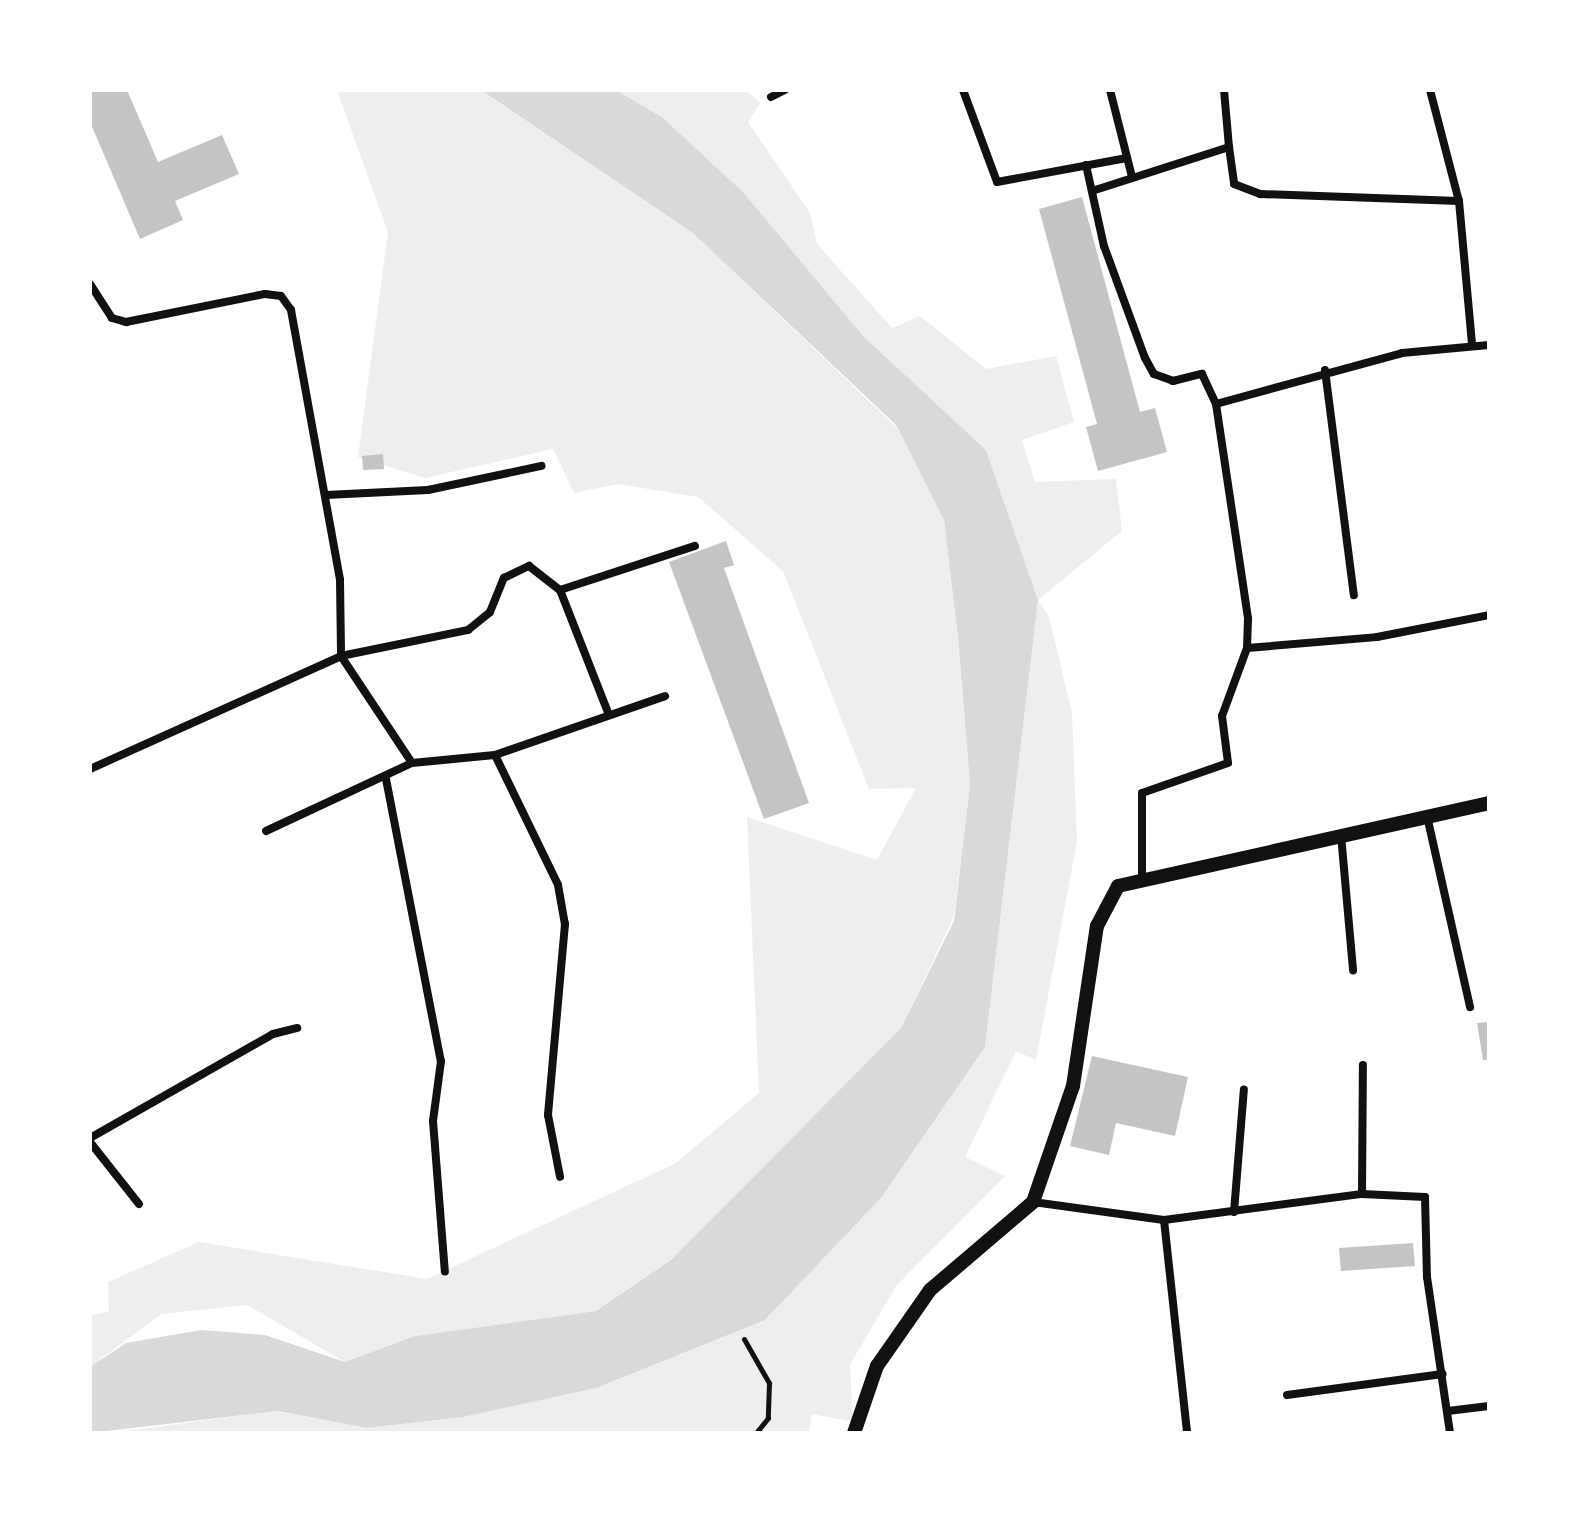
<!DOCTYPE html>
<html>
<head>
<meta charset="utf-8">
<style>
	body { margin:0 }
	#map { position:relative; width:1579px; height:1523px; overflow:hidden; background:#fff; font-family:"Titillium Web",sans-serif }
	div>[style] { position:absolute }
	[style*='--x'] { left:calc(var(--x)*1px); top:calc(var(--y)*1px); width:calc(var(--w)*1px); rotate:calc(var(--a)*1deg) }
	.green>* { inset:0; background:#eee }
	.water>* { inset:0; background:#d9d9d9 }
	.building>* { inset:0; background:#c4c4c4 }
	.path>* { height:5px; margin:-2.5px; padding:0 2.5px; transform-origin:2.5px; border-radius:2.5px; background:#111 }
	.minor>* { height:8px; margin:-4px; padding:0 4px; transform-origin:4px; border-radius:4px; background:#111 }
	.tertiary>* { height:14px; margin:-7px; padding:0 7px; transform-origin:7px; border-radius:7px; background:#111 }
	span { translate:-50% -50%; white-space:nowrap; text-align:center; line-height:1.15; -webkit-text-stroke:6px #fff; paint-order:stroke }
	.frame { position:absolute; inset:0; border:92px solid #fff; pointer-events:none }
</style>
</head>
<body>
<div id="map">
	<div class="green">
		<div style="clip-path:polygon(337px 90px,481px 90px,693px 233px,897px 428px,944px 520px,957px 632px,970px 784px,954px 916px,901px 1028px,671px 1260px,596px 1311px,415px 1336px,345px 1362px,247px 1305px,161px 1314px,90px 1367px,90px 1316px,109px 1311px,108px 1282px,199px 1242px,427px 1279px,676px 1163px,759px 1093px,747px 817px,877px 860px,916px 788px,869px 789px,783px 571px,698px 497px,618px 484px,574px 493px,553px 449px,425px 478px,358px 457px,388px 232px)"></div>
		<div style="clip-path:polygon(616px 90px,746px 90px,760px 103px,748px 122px,810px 213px,817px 244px,892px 328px,920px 316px,986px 369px,1056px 356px,1074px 422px,1022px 440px,1035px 482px,1116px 479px,1122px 531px,1038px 600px,1049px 617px,1072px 713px,1077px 842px,1036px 1060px,1016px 1051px,965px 1157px,1005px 1176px,896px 1286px,850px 1365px,853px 1422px,812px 1414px,809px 1433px,110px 1433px,274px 1411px,367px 1428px,463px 1417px,596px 1388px,765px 1320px,881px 1198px,985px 1047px,1038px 600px,986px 450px,863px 336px,743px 192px,663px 118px)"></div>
	</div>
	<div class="water">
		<div style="clip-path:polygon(481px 90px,616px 90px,663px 118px,743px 192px,863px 336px,986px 450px,1038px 600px,985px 1047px,881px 1198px,765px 1320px,596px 1388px,463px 1417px,367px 1428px,277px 1411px,90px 1433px,90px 1367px,126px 1343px,201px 1330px,265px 1335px,345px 1362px,415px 1336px,596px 1311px,671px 1260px,901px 1028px,954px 921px,970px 784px,958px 638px,944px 520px,896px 425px,693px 233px)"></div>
	</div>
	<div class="building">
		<div style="clip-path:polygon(90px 90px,127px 90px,158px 162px,222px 135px,239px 174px,175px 201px,183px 220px,140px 239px,90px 122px)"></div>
		<div style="clip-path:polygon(1082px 197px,1140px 412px,1155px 408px,1167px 452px,1098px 471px,1086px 427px,1097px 424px,1039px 209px)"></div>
		<div style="clip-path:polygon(383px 454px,384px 469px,363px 470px,362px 456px)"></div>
		<div style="clip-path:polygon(726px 541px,734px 565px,724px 568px,809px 803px,764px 819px,669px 562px)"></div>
		<div style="clip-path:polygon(1489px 1022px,1489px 1060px,1483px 1060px,1477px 1023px)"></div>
		<div style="clip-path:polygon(1092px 1056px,1188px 1077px,1175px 1136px,1116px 1123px,1109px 1155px,1070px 1146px)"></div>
		<div style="clip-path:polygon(1413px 1243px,1415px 1266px,1341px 1271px,1339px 1248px)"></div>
	</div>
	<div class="path">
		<div style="--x:744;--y:1339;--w:51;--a:60.4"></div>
		<div style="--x:769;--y:1383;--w:35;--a:92"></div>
		<div style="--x:768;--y:1418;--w:19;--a:129"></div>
	</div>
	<div class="minor">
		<div style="--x:963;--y:90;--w:98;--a:69.7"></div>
		<div style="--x:997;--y:182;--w:132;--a:-10.5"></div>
		<div style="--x:1110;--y:90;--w:90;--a:75.8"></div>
		<div style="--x:1224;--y:90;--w:57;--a:85"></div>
		<div style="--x:1430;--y:90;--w:115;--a:75.4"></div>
		<div style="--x:771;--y:97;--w:16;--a:-27"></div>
		<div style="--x:1086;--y:165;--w:83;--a:77.5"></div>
		<div style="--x:1104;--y:246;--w:119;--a:69.9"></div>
		<div style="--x:1145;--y:358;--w:18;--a:61"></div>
		<div style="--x:1154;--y:374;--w:20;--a:20"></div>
		<div style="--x:1173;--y:381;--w:30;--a:-14"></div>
		<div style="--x:1202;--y:374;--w:33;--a:65"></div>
		<div style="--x:1216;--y:404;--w:217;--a:81.5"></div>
		<div style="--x:1248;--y:619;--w:29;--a:92"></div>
		<div style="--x:1247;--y:648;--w:72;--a:110.2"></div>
		<div style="--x:1222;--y:716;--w:47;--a:82.7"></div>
		<div style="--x:1228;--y:763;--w:91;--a:160.8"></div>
		<div style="--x:1142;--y:793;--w:84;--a:90"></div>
		<div style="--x:1092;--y:191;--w:144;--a:-17.8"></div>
		<div style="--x:1229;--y:147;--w:37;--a:82"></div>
		<div style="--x:1234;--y:184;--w:28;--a:21"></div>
		<div style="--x:1260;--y:194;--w:199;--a:2"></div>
		<div style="--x:1459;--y:201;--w:145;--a:84.8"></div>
		<div style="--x:90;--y:284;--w:40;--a:57.1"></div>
		<div style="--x:112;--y:318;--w:15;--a:16"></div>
		<div style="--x:126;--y:322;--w:142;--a:-11.4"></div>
		<div style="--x:265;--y:294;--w:16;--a:7"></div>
		<div style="--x:281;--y:296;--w:17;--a:54"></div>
		<div style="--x:291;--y:310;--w:274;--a:79.7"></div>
		<div style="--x:340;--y:580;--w:76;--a:89.2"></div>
		<div style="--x:341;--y:656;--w:128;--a:56.4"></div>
		<div style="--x:412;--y:763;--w:83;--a:-5.5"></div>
		<div style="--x:495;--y:755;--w:180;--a:-19.1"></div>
		<div style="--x:1325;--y:370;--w:227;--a:82.7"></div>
		<div style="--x:1216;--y:404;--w:193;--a:-15.3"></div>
		<div style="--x:1402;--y:353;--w:87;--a:-5.3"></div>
		<div style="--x:326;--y:495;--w:102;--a:-2.8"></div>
		<div style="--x:428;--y:490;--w:116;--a:-12"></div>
		<div style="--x:560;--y:590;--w:142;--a:-18.1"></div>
		<div style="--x:1247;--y:648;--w:130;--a:-4.8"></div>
		<div style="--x:1377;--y:637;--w:114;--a:-11.1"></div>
		<div style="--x:495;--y:755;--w:144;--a:64.1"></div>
		<div style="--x:558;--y:885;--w:40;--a:80"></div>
		<div style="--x:565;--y:924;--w:192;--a:95.1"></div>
		<div style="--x:548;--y:1115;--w:63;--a:79"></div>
		<div style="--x:90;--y:769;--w:275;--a:-24.2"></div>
		<div style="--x:341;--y:656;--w:130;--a:-11.6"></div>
		<div style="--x:468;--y:630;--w:28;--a:-39"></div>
		<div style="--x:490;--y:612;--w:37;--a:-68"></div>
		<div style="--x:504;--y:578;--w:28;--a:-26"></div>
		<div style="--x:529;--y:566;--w:39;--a:38"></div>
		<div style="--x:560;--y:590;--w:134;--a:68.6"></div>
		<div style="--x:386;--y:779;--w:287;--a:79"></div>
		<div style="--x:441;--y:1061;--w:61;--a:97.6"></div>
		<div style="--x:433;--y:1121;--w:151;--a:85.5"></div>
		<div style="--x:1427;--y:816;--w:196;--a:77.3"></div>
		<div style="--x:266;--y:831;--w:161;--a:-25"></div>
		<div style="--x:1341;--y:835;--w:136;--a:84.9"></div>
		<div style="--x:90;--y:1138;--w:210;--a:-29.6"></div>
		<div style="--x:273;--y:1034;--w:25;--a:-14"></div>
		<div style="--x:90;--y:1142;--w:79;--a:51.7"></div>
		<div style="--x:1362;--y:1194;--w:129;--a:-89.6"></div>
		<div style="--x:1033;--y:1202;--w:132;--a:7.8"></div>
		<div style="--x:1164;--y:1220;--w:200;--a:-7.5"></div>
		<div style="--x:1362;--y:1194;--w:63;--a:2.7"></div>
		<div style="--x:1425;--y:1197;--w:80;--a:88.6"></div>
		<div style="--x:1427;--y:1277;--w:158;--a:81.6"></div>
		<div style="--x:1234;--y:1212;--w:123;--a:-85.4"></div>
		<div style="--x:1164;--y:1220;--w:214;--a:83.8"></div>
		<div style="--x:1287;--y:1395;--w:157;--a:-7.7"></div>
		<div style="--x:1448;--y:1411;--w:41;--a:-7"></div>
	</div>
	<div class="tertiary">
		<div style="--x:854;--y:1433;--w:71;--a:-71.1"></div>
		<div style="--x:877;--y:1366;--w:93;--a:-55.1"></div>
		<div style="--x:930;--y:1290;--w:135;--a:-40.5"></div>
		<div style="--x:1033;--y:1202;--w:123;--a:-71"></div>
		<div style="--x:1073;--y:1086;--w:162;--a:-81.5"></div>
		<div style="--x:1097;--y:926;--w:45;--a:-62.3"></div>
		<div style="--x:1118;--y:886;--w:380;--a:-12.6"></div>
	</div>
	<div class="frame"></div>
</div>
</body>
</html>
